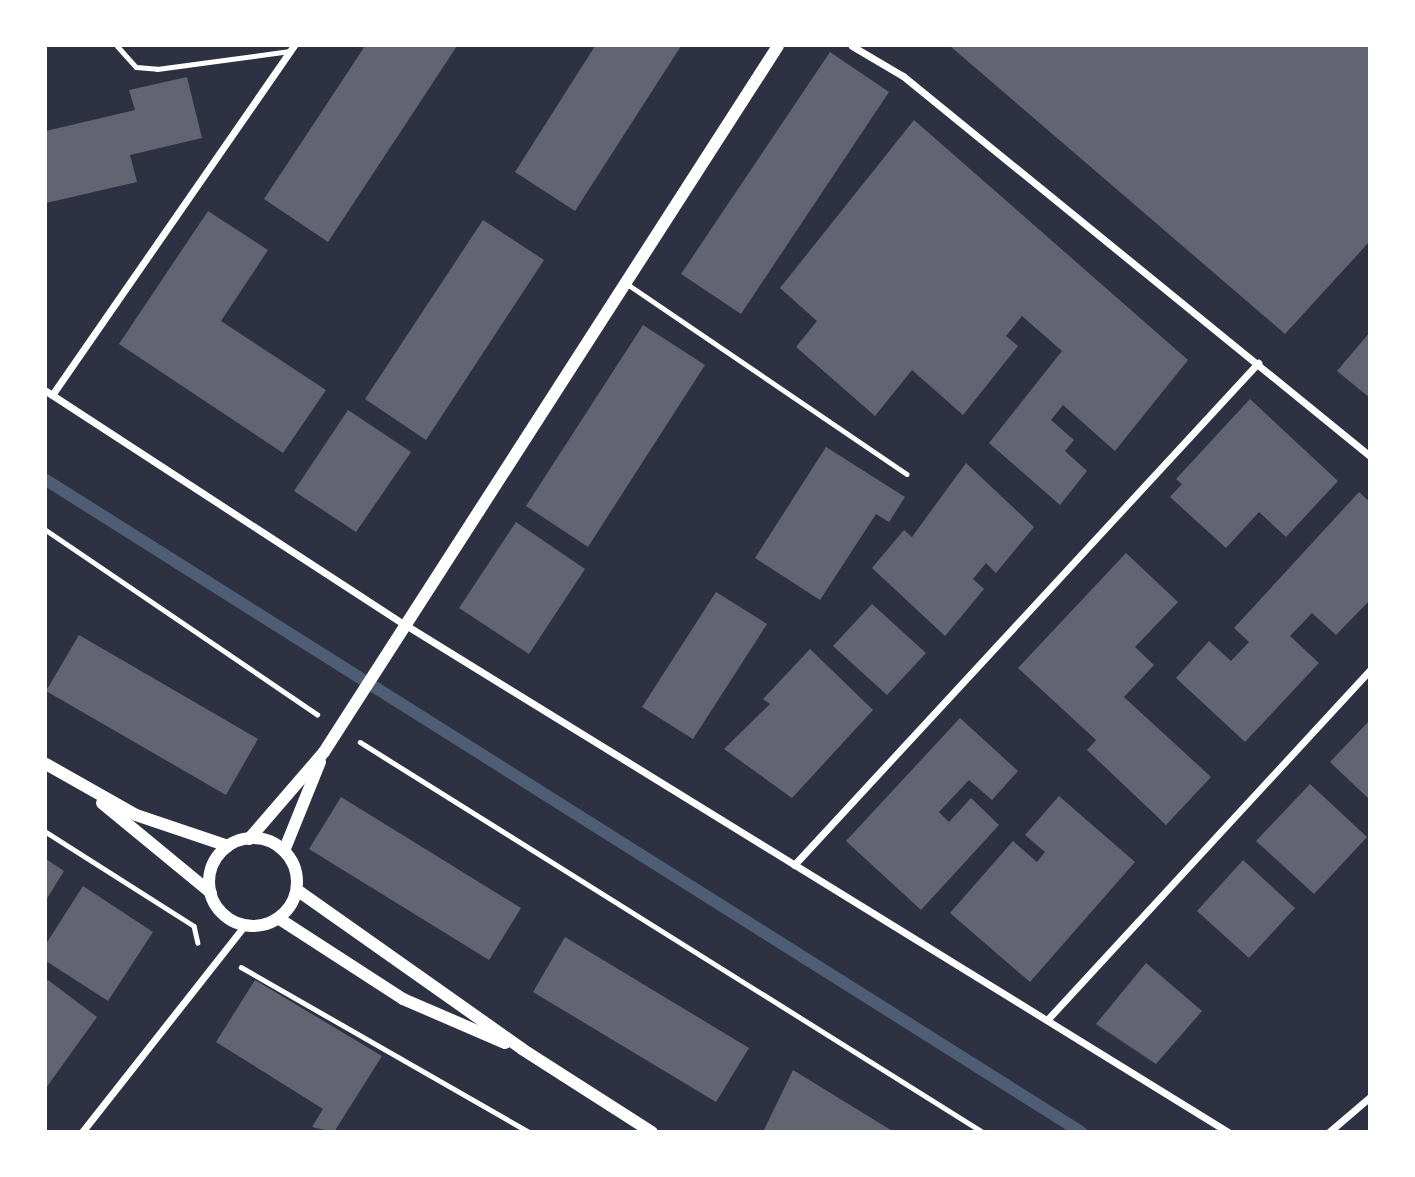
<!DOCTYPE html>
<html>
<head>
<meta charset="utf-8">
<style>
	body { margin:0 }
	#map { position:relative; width:1415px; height:1177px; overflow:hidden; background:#2d3142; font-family:"IBM Plex Serif",serif }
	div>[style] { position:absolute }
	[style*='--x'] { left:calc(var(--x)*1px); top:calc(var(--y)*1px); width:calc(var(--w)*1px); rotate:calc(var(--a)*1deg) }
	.stream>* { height:12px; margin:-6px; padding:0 6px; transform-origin:6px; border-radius:6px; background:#4f5d75 }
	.building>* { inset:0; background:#626471 }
	.path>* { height:4.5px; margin:-2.25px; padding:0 2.25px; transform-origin:2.25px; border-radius:2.25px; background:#fff }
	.service>* { height:5px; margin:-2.5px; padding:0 2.5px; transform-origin:2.5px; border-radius:2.5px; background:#fff }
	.minor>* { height:7px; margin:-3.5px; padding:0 3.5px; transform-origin:3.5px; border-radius:3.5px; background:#fff }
	.tertiary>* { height:12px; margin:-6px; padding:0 6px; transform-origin:6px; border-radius:6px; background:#fff }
	.tertiary>.ring { margin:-6px; padding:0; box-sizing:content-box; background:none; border:12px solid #fff; border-radius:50% }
	span { translate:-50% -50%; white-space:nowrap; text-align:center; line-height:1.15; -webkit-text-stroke:7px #fff; paint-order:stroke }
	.frame { position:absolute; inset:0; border:47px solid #fff; pointer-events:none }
</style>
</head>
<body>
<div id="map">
	<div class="stream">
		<div style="--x:46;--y:480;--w:1223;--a:32.21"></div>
	</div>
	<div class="building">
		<div style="clip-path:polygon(365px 46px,457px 46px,328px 242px,264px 199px)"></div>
		<div style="clip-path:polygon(595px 46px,681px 46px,575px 211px,515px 172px)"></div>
		<div style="clip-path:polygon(950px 46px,1370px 46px,1370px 241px,1285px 334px)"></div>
		<div style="clip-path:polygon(830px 52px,889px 92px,741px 314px,681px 274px)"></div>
		<div style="clip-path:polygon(187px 77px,202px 138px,130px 155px,137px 182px,46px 203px,46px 131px,135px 110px,129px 90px)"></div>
		<div style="clip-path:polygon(914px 120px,1188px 360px,1115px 451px,1063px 405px,1051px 420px,1074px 440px,1065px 451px,1087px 471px,1060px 505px,989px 443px,1062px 351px,1022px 316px,1006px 336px,1018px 346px,963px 415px,912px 370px,875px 416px,796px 347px,817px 321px,780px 288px)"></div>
		<div style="clip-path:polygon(208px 211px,268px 250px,221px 321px,326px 390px,283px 453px,119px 344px)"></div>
		<div style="clip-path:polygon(483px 220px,544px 260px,426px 440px,365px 399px)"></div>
		<div style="clip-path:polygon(643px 325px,705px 365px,588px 547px,526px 506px)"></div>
		<div style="clip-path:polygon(1370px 332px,1370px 398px,1337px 371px)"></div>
		<div style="clip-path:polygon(1250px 399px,1338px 481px,1286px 537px,1259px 512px,1226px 548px,1170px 497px,1182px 484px,1176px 479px)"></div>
		<div style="clip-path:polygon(348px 410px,411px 452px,356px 532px,294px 491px)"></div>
		<div style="clip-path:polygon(826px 447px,905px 497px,889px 522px,876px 514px,820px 600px,755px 558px)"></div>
		<div style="clip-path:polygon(966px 463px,1034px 527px,996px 573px,986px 563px,973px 579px,984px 589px,945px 636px,872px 568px,904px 530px,912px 537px)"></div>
		<div style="clip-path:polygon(1359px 492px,1370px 502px,1370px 600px,1336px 635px,1312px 613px,1290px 636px,1319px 663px,1245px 742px,1176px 678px,1209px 641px,1231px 661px,1249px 642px,1234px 628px)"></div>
		<div style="clip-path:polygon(516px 522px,585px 569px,529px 654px,459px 608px)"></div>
		<div style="clip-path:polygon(1126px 553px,1178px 602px,1135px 647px,1154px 665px,1124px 697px,1211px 777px,1166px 825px,1087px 750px,1096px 740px,1018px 668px)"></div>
		<div style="clip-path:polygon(716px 592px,767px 624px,693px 739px,642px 707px)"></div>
		<div style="clip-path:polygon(872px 604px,926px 653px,887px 695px,833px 646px)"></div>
		<div style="clip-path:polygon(79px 635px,258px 739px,226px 795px,46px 691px)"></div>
		<div style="clip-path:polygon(810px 649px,873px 710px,792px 798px,724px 749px,770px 704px,763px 699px)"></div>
		<div style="clip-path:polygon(960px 718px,1018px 771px,992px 800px,969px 780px,939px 812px,949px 822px,971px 798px,999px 825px,921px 910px,846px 841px)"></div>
		<div style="clip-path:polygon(1370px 720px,1370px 800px,1330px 762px)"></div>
		<div style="clip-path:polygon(1310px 784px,1367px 837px,1314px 894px,1256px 841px)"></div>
		<div style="clip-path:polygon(1059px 796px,1135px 862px,1030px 982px,950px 913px,1013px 841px,1037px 862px,1045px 852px,1025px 835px)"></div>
		<div style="clip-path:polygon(341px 797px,521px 908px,489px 960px,309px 849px)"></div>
		<div style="clip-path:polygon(46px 859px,64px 871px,46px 900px)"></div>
		<div style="clip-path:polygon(1243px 860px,1295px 908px,1249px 958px,1197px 911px)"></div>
		<div style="clip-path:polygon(83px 886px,153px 932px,108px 1001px,46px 961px,46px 944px)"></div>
		<div style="clip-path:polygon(565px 937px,749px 1048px,716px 1102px,533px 992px)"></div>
		<div style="clip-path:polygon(1146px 963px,1202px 1011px,1156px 1064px,1096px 1024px)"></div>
		<div style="clip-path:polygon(48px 980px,97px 1017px,46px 1088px,46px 983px)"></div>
		<div style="clip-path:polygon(255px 980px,382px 1056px,334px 1132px,312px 1127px,323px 1109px,216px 1042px)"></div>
		<div style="clip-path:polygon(793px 1070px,894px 1132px,763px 1132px)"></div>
	</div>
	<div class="path">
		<div style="--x:46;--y:530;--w:328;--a:34.2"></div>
		<div style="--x:360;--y:742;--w:735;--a:32.05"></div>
		<div style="--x:46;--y:832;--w:175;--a:32.4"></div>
		<div style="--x:194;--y:926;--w:17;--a:77"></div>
		<div style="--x:241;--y:967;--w:332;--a:29.8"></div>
	</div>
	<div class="service">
		<div style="--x:117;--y:46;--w:28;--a:48"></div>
		<div style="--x:136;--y:67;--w:21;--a:5"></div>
		<div style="--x:157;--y:69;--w:134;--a:-7.7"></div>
		<div style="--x:627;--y:284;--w:338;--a:34.2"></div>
	</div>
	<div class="minor">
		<div style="--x:852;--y:46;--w:59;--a:30.5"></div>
		<div style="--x:903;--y:76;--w:602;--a:39.14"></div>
		<div style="--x:46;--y:391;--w:427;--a:33.1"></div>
		<div style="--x:404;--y:624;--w:968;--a:31.65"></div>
		<div style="--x:52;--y:395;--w:425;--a:-55.3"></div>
		<div style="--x:794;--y:865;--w:684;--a:-47.25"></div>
		<div style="--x:1047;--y:1020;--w:476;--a:-47.3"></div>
		<div style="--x:82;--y:1132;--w:263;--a:-51.8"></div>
		<div style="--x:1329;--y:1132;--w:54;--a:-40.5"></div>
	</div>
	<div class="tertiary">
		<div style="--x:46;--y:764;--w:103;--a:29.5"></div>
		<div style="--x:136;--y:815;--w:97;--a:18.6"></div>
		<div style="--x:102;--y:803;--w:141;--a:39.5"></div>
		<div class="ring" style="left:209px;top:838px;width:76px;height:76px"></div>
		<div style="--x:249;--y:839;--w:115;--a:-49.2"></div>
		<div style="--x:324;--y:752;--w:839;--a:-57.26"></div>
		<div style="--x:284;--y:851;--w:96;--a:-68"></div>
		<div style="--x:297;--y:890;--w:276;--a:35.2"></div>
		<div style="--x:522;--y:1049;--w:154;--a:32.6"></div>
		<div style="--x:278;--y:918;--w:149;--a:32.9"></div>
		<div style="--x:403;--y:999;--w:111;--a:23.3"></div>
	</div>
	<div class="frame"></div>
</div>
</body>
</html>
